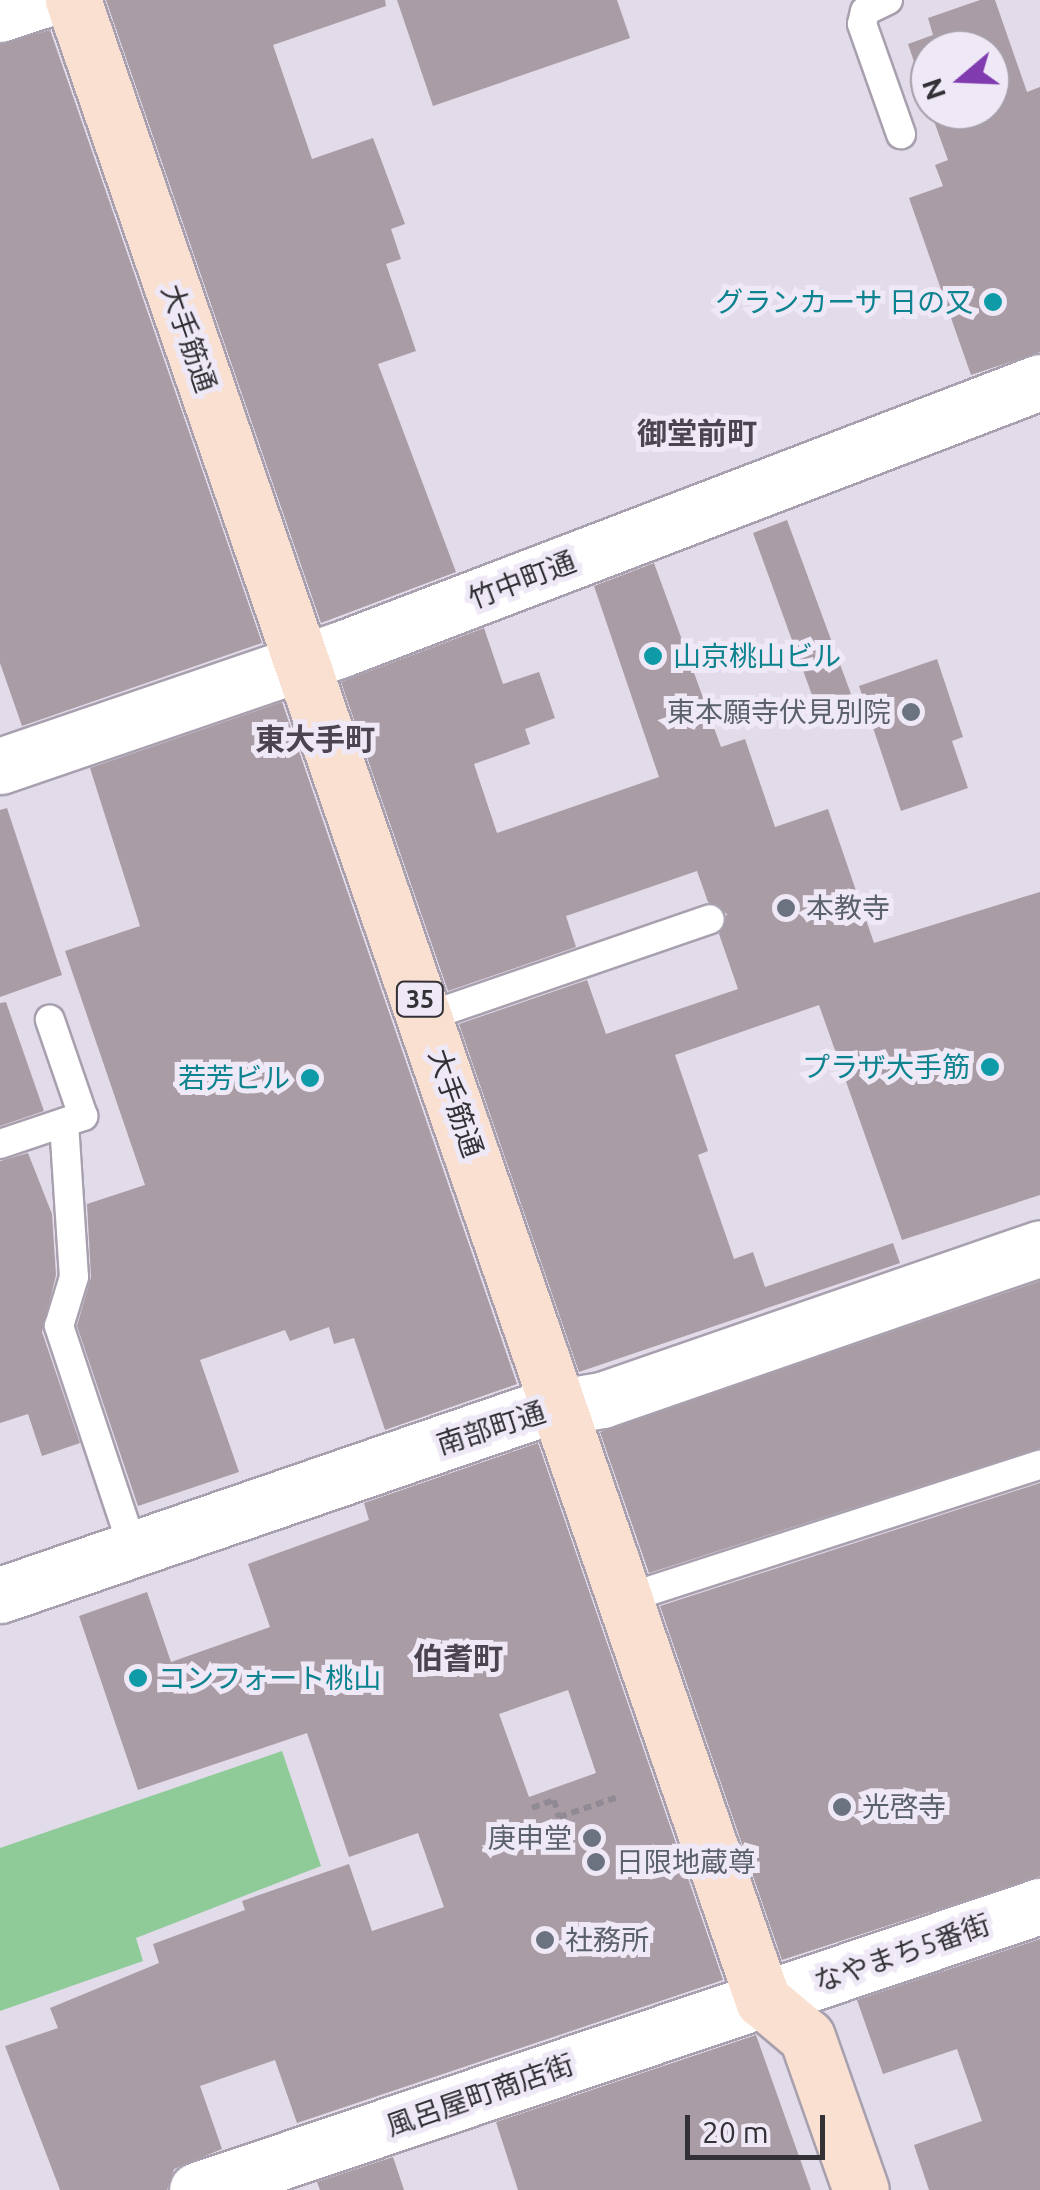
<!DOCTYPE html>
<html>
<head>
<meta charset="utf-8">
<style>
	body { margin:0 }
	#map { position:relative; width:1040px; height:2190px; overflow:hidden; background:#e2dbe9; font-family:Ubuntu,"Noto Sans JP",sans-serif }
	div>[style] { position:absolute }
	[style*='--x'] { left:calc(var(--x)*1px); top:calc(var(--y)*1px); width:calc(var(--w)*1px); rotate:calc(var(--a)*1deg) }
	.green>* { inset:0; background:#8fcb98 }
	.building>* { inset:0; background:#aa9ca5 }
	.path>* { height:6px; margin-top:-3px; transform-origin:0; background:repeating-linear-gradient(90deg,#8f8a94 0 8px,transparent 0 13px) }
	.roads { filter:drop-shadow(2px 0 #a8a0ae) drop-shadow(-2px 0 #a8a0ae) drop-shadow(0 2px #a8a0ae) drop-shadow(0 -2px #a8a0ae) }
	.service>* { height:28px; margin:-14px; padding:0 14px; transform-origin:14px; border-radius:14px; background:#fff }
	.minor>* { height:55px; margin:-27.5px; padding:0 27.5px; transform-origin:27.5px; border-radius:27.5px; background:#fff }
	.primary>* { height:55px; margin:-27.5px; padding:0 27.5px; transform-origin:27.5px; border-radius:27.5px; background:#f9e0d0 }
	.dots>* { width:28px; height:28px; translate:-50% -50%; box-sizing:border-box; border:5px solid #efe8f6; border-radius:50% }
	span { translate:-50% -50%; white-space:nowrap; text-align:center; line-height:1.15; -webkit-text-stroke:10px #efe8f6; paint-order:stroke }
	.shield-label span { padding:2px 8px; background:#efe8f6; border:2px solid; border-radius:8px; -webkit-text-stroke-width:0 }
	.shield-label { font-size:25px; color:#343136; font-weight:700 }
	.culture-label { font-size:28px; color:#0d838f }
	.right { translate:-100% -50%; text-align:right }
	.left { translate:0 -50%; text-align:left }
	.street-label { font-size:28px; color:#343136 }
	.worship-label { font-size:28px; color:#5b616d }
	.neighbourhood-label { font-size:30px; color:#4b4551; font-weight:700 }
	.north { position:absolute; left:910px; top:30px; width:100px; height:100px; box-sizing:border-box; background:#efe8f6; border:2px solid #a49fa9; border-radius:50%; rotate:251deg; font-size:28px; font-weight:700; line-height:40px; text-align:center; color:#343136 }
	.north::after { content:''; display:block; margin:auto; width:35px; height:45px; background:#803caf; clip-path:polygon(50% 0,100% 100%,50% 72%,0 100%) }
	.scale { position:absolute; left:685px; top:2115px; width:140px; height:45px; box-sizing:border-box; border:5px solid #343136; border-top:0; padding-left:12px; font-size:30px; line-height:35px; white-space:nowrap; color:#343136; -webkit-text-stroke:8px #efe8f6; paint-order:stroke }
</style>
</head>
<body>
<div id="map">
	<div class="green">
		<div style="clip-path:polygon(282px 1751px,321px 1866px,136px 1938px,143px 1961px,0 2011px,0 1848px)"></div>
	</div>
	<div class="building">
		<div style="clip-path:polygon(106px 0,385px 0,386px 6px,273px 45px,312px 159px,373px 138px,405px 224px,391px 229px,401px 259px,386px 264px,416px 351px,378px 364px,456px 572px,321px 623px)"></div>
		<div style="clip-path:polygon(397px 0,617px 0,630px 38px,433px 106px)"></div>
		<div style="clip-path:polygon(980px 0,995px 0,1027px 92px,1040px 87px,1040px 352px,971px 375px,909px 198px,943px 186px,935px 165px,948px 160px,930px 110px,990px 110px,990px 50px,930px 50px,930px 109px,908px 44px,933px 35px,928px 18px)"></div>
		<div style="clip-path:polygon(50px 30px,262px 643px,22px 726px,0 663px,0 44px)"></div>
		<div style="clip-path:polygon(787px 520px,851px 694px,816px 706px,753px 533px)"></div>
		<div style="clip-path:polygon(654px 563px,721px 747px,745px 739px,775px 827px,828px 809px,874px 943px,1040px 892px,1040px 1195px,902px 1240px,819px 1005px,675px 1055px,708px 1151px,698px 1155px,734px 1259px,753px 1252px,765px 1287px,893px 1243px,900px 1263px,579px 1372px,459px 1024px,587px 980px,606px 1034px,738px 989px,719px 934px,727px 914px,708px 902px,697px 871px,566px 916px,576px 947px,448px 991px,341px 682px,484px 628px,503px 684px,539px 672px,555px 718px,525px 729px,530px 744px,474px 764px,497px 833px,659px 777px,594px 586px)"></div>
		<div style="clip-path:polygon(937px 659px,963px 737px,952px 741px,968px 788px,901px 811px,859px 686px)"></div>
		<div style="clip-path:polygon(282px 702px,517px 1384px,385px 1430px,354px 1338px,334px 1344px,329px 1327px,290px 1341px,285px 1330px,200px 1360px,239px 1472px,138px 1506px,77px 1326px,91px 1277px,87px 1204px,145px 1185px,65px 951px,140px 926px,90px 768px)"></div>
		<div style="clip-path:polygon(7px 808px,62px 975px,0 997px,0 810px)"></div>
		<div style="clip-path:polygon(6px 1002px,44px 1111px,0 1126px,0 1003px)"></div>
		<div style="clip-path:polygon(28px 1153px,52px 1214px,56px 1275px,42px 1332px,80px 1443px,42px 1456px,28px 1414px,0 1423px,0 1161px)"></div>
		<div style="clip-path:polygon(1040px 1281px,1040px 1448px,649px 1573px,600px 1432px)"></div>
		<div style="clip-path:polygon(evenodd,538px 1443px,723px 1980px,297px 2123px,275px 2060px,200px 2086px,222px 2149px,174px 2169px,167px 2190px,60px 2190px,5px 2046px,58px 2028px,50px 2008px,159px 1963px,153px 1944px,245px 1910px,242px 1901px,349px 1864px,372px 1931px,444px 1907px,418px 1833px,349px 1857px,307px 1733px,138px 1790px,79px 1616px,147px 1592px,171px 1662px,270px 1627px,248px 1564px,369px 1520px,364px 1503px,538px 1443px,568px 1690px,596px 1773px,529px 1797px,499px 1714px,568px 1690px)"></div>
		<div style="clip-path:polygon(1040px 1483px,1040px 1876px,782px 1960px,660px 1606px)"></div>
		<div style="clip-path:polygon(1040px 1939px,1040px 2190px,929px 2190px,914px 2145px,982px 2121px,957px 2049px,883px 2074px,857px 2000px)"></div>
		<div style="clip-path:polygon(756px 2035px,811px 2190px,518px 2190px,496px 2122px)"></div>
		<div style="clip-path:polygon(393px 2157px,404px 2190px,320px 2190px,317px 2182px)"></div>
	</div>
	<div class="path">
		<div style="--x:532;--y:1808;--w:23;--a:-20"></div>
		<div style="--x:554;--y:1800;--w:18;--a:74"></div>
		<div style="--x:559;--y:1817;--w:65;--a:-18.7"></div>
	</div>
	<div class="roads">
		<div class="service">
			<div style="--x:888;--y:0;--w:25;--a:154"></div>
			<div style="--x:865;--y:11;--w:13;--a:103"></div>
			<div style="--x:862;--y:24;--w:117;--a:70.5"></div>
			<div style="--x:426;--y:1017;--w:300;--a:-19"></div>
			<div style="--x:64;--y:1123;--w:154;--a:86.3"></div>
			<div style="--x:74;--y:1277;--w:51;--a:107"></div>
			<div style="--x:59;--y:1326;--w:237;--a:71.6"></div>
			<div style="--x:0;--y:1144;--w:88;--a:-18.6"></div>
			<div style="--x:83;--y:1116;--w:102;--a:-109"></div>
			<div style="--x:624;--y:1599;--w:437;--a:-17.9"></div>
		</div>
		<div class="minor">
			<div style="--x:0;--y:14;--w:44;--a:-18.4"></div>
			<div style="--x:0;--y:766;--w:358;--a:-18.9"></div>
			<div style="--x:339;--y:650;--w:750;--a:-20.92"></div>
			<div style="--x:0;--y:1595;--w:566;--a:-18.98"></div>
			<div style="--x:535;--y:1411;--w:68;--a:-9.3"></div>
			<div style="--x:602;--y:1400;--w:464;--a:-19.1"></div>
			<div style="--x:197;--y:2190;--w:890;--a:-18.62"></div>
		</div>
		<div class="primary">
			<div style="--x:73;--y:0;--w:2116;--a:70.97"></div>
			<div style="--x:763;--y:2000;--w:57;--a:40.1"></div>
			<div style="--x:807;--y:2037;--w:162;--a:70.6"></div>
		</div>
	</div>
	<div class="dots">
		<div style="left:993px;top:302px;background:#0f9aa8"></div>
		<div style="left:653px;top:656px;background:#0f9aa8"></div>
		<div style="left:911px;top:712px;background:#6b7280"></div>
		<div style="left:786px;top:908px;background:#6b7280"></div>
		<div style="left:990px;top:1067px;background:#0f9aa8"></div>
		<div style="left:310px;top:1078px;background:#0f9aa8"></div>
		<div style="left:138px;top:1678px;background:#0f9aa8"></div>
		<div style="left:842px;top:1807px;background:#6b7280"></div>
		<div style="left:592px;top:1838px;background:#6b7280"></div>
		<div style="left:596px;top:1862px;background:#6b7280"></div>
		<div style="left:545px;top:1940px;background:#6b7280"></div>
	</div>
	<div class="shield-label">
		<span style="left:420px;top:999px">35</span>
	</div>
	<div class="culture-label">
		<span class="right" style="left:973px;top:302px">グランカーサ 日の又</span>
		<span class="left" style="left:673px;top:656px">山京桃山ビル</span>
		<span class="right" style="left:970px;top:1067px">プラザ大手筋</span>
		<span class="right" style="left:290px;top:1078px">若芳ビル</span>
		<span class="left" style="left:158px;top:1678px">コンフォート桃山</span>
	</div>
	<div class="street-label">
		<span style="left:189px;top:338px;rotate:71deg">大手筋通</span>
		<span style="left:522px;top:580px;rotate:-21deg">竹中町通</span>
		<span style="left:456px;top:1103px;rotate:71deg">大手筋通</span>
		<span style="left:491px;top:1428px;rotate:-18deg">南部町通</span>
		<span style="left:902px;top:1953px;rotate:-19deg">なやまち5番街</span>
		<span style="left:480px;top:2095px;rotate:-19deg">風呂屋町商店街</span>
	</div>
	<div class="worship-label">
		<span class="right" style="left:891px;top:712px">東本願寺伏見別院</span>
		<span class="left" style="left:806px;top:908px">本教寺</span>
		<span class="left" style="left:862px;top:1807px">光啓寺</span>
		<span class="right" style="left:572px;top:1838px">庚申堂</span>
		<span class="left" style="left:616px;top:1862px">日限地蔵尊</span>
		<span class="left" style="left:565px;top:1940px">社務所</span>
	</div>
	<div class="neighbourhood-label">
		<span style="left:697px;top:433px">御堂前町</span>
		<span style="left:315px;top:739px">東大手町</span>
		<span style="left:458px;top:1658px">伯耆町</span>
	</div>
	<div class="north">N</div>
	<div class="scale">20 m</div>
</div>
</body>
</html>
